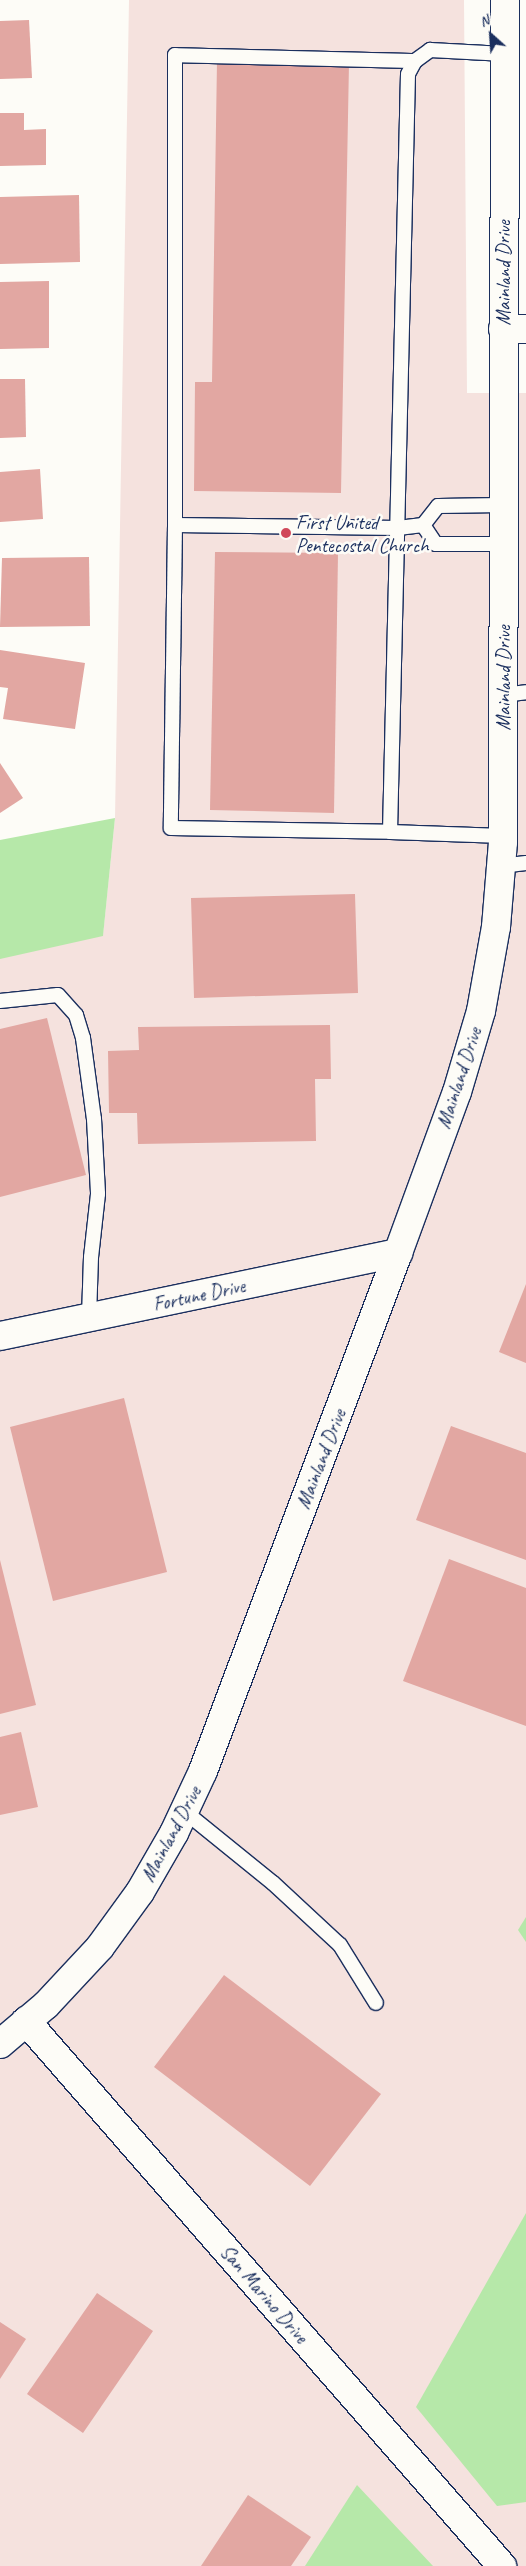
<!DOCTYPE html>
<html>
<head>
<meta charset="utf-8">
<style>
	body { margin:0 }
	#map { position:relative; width:526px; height:2566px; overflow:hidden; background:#fdfcf7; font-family:Caveat,sans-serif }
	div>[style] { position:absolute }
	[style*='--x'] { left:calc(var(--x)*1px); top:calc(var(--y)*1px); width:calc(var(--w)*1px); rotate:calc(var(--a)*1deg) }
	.built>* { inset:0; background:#f5e2de }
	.green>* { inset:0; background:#b6e8a9 }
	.building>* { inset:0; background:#e2a7a2 }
	.roads { filter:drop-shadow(1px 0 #1b2f5e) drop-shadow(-1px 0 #1b2f5e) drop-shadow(0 1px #1b2f5e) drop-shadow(0 -1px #1b2f5e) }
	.lane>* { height:14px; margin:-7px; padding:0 7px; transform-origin:7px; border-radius:7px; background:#fdfcf7 }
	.street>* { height:28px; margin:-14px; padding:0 14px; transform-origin:14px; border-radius:14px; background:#fdfcf7 }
	.secondary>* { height:28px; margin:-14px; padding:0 14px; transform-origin:14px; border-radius:14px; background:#fdfcf7 }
	.dots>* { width:14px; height:14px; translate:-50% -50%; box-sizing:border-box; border:2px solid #fdfcf7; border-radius:50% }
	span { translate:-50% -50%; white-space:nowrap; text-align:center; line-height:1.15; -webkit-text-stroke:5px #fdfcf7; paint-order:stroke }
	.street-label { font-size:20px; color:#1b2f5e }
	.poi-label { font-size:20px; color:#1b2f5e }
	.left { translate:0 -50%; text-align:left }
	.north { position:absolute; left:466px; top:10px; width:50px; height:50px; -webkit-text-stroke:4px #fdfcf7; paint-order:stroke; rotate:334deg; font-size:14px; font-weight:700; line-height:20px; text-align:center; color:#1b2f5e }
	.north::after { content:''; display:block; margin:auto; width:18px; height:22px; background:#1b2f5e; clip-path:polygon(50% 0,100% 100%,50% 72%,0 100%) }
</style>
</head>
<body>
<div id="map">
	<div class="built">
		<div style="clip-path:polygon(129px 0,464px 0,467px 393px,526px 393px,526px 2566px,0 2566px,0 957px,103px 935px,115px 818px)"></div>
	</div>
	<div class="green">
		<div style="clip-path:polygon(115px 818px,103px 936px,0 959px,0 840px)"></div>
		<div style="clip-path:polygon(526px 1917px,526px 1942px,518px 1930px)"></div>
		<div style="clip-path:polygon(526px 2213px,526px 2502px,497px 2506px,416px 2407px)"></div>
		<div style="clip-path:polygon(357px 2485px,433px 2566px,305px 2566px)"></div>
	</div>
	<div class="building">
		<div style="clip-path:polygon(29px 20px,32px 78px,0 79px,0 21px)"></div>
		<div style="clip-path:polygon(217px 61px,349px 63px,341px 493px,194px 491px,195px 382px,212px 382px)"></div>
		<div style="clip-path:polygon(0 113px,24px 113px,24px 130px,46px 129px,46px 165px,0 166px)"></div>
		<div style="clip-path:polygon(79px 195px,80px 262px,0 264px,0 197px)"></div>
		<div style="clip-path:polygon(49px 281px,49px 348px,0 349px,0 282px)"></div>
		<div style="clip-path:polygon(0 379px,25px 379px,26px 437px,0 438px)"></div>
		<div style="clip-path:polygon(40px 469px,43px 519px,0 522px,0 472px)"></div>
		<div style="clip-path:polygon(215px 552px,338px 553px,334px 813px,210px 810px)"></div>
		<div style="clip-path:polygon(89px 557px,90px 626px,0 627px,2px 558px)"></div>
		<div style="clip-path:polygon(0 650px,85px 663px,75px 729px,3px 719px,8px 688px,0 687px)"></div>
		<div style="clip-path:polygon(0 763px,23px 798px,0 813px)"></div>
		<div style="clip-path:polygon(355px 894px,358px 993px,194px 998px,191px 898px)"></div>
		<div style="clip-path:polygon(47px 1018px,86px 1175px,0 1197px,0 1029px)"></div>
		<div style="clip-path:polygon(330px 1025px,331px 1079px,315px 1079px,316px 1141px,138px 1144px,137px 1113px,109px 1113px,108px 1051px,139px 1050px,138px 1027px)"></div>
		<div style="clip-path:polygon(526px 1284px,526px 1363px,499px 1352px)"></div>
		<div style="clip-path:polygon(124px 1398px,167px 1572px,53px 1601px,10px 1427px)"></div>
		<div style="clip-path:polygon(451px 1426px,526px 1453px,526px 1560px,416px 1520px)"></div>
		<div style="clip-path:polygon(449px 1559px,526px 1588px,526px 1726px,403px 1681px)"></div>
		<div style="clip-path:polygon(0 1560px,36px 1705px,0 1714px)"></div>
		<div style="clip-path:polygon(21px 1732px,38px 1807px,0 1815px,0 1737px)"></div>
		<div style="clip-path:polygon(224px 1975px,381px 2094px,310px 2186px,154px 2067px)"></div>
		<div style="clip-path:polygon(97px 2293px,153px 2331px,83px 2433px,27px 2394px)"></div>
		<div style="clip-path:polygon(0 2322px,26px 2339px,0 2379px)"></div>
		<div style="clip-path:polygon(248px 2495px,311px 2537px,291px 2566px,201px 2566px)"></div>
	</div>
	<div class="roads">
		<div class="lane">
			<div style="--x:415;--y:61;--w:240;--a:-178.6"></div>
			<div style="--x:175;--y:55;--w:470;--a:90"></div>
			<div style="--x:175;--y:525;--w:223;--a:0.8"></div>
			<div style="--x:398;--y:528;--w:25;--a:-7"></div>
			<div style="--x:502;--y:505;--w:64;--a:179.1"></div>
			<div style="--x:438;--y:506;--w:24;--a:128"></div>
			<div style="--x:423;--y:525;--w:23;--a:56"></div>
			<div style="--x:436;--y:544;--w:67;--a:0"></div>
			<div style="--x:175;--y:525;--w:303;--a:90.8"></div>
			<div style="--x:171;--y:828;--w:219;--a:1"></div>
			<div style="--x:503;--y:695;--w:23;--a:-7"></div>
			<div style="--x:503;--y:836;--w:113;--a:-178"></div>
			<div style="--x:390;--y:832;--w:758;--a:-88.64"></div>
			<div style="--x:408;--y:74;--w:15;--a:-62"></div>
			<div style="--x:415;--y:61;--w:19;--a:-36"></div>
			<div style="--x:430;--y:50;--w:75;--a:3.1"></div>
			<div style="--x:501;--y:866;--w:25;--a:-7"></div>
			<div style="--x:0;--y:1001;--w:58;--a:-5.9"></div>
			<div style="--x:58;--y:995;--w:27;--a:48"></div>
			<div style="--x:76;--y:1015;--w:24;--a:73"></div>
			<div style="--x:83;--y:1038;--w:82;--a:82.3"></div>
			<div style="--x:94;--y:1119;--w:75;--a:86.9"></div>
			<div style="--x:98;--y:1194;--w:63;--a:96.3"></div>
			<div style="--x:91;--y:1257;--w:61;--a:91.9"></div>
			<div style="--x:184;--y:1811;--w:114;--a:39"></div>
			<div style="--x:273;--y:1883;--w:91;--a:42.8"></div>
			<div style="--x:340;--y:1945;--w:68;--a:58.2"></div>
		</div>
		<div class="street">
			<div style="--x:503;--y:329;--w:23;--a:0"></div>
			<div style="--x:0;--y:1336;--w:407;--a:-11.8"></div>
			<div style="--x:26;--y:2021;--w:724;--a:48.87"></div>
		</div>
		<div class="secondary">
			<div style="--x:0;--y:2044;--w:60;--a:-40.3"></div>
			<div style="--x:46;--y:2005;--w:79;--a:-47"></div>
			<div style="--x:100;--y:1947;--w:68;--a:-54"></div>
			<div style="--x:140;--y:1892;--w:68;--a:-60"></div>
			<div style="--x:174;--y:1833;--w:68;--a:-64.9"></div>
			<div style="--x:203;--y:1771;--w:553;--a:-69.37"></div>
			<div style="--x:398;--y:1253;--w:171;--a:-69.9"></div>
			<div style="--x:457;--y:1092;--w:84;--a:-73.5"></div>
			<div style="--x:481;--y:1011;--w:85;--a:-79.9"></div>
			<div style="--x:496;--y:927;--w:85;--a:-85.3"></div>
			<div style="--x:503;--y:842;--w:842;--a:-89.86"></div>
		</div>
	</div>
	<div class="dots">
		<div style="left:286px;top:533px;background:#d1495b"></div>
	</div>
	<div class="street-label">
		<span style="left:503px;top:273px;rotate:-90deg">Mainland Drive</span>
		<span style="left:503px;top:678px;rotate:-90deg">Mainland Drive</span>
		<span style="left:459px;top:1078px;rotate:-72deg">Mainland Drive</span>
		<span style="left:199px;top:1295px;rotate:-12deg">Fortune Drive</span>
		<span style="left:321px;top:1459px;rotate:-69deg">Mainland Drive</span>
		<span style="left:171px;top:1834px;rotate:-62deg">Mainland Drive</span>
		<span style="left:264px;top:2294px;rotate:49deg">San Marino Drive</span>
	</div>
	<div class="poi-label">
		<span class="left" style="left:296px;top:534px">First United<br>Pentecostal Church</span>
	</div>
	<div class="north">N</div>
</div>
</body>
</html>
